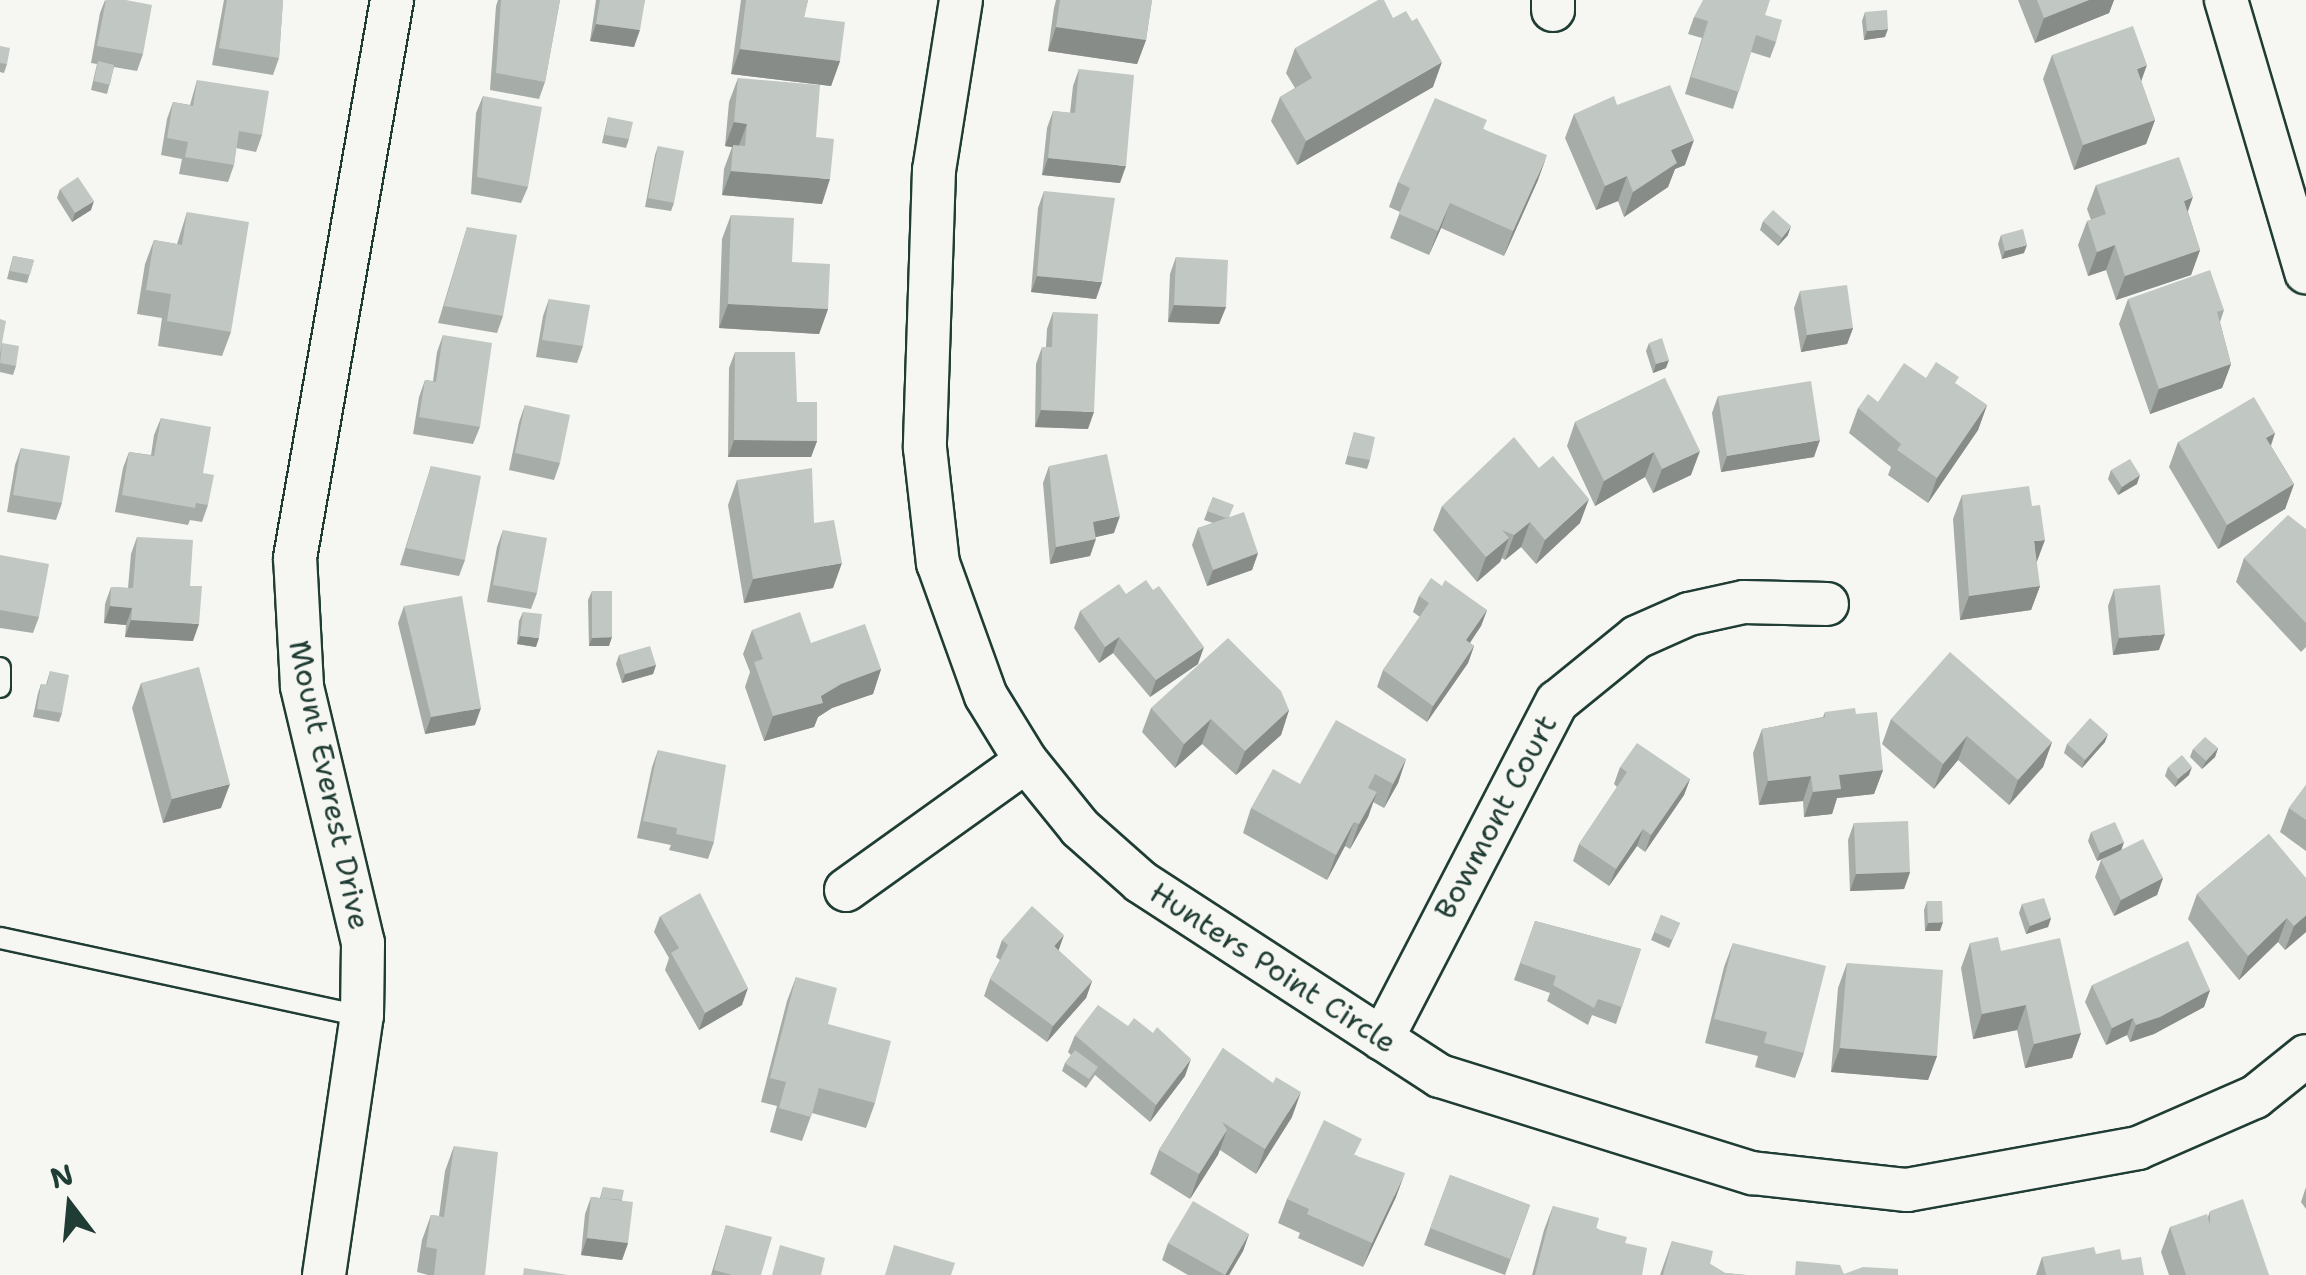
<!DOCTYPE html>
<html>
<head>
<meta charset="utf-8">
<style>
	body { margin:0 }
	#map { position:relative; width:2306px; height:1275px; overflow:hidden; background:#f6f6f2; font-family:"Shantell Sans",sans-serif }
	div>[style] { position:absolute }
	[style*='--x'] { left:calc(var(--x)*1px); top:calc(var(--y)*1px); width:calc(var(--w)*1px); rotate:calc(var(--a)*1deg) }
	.roads { filter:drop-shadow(2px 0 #1f3d34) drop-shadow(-2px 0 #1f3d34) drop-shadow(0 2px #1f3d34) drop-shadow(0 -2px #1f3d34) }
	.service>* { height:20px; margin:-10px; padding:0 10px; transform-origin:10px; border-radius:10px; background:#f6f6f2 }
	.minor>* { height:42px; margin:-21px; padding:0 21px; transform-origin:21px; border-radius:21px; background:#f6f6f2 }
	.wall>* { inset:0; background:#a6aca8 }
	.shaded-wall>* { inset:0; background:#878c88 }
	.building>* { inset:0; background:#c1c8c3 }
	span { translate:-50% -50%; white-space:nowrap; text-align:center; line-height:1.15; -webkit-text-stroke:8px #f6f6f2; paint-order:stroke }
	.street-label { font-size:30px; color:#1f3d34 }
	.north { position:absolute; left:20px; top:1155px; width:100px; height:100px; -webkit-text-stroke:8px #f6f6f2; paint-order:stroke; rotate:344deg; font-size:28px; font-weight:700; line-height:40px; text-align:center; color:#1f3d34 }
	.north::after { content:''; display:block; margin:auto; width:35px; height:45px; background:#1f3d34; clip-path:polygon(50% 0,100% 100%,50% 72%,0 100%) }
</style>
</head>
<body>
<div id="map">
	<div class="roads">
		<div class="service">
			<div style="--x:0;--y:668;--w:19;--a:90"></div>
			<div style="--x:0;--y:938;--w:370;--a:12.2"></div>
		</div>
		<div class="minor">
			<div style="--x:961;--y:0;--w:172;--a:99"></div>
			<div style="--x:934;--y:170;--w:278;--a:91.9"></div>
			<div style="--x:925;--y:448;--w:116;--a:83.6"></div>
			<div style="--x:938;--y:563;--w:141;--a:70.2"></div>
			<div style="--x:986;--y:696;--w:76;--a:58.4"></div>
			<div style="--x:1026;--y:761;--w:86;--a:51.1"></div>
			<div style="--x:1080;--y:828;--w:81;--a:41.5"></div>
			<div style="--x:1141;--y:882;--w:356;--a:33"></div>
			<div style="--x:1440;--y:1076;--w:327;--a:17.3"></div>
			<div style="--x:1752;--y:1173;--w:156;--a:6.3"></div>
			<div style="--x:1907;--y:1190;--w:235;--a:-10.3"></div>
			<div style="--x:2138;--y:1148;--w:128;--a:-23.6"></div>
			<div style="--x:2255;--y:1097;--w:65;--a:-38.8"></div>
			<div style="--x:2226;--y:0;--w:284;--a:73.6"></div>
			<div style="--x:1553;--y:10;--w:10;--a:-90"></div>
			<div style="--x:846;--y:890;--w:221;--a:-35.6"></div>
			<div style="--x:1382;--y:1039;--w:380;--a:-62.6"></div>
			<div style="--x:1557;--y:702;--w:103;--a:-39.1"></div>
			<div style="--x:1637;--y:637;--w:57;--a:-23.9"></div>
			<div style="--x:1689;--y:614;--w:56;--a:-12.3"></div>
			<div style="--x:1744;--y:602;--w:83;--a:1.4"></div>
			<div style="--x:324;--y:1275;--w:262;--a:-81.7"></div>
			<div style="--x:362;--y:1016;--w:73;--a:-89.2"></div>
			<div style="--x:363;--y:943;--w:264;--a:-103.4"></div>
			<div style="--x:302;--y:686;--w:128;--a:-93.1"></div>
			<div style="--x:295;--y:558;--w:566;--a:-80.14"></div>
		</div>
	</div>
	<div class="wall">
		<div style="clip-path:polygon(105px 0,143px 54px,137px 71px,114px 67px,107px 94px,91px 90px,97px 64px,91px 63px,100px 13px)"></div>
		<div style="clip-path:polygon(224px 0,283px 0,279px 58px,273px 75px,212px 65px)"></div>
		<div style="clip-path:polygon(498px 0,560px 0,545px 82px,539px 99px,490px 90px,496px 6px)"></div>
		<div style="clip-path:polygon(596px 0,645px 0,634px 47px,590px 41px)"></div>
		<div style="clip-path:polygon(741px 0,808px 0,804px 17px,840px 61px,831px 86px,731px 74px)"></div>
		<div style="clip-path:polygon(1056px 0,1152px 0,1146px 40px,1137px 64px,1048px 51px,1054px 8px)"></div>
		<div style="clip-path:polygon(2018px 0,2114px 0,2109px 13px,2035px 43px)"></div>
		<div style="clip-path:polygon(1865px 12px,1885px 37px,1864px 40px,1862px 21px)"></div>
		<div style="clip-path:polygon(1765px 15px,1776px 42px,1770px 58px,1751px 52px,1733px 109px,1685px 94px,1702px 38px,1688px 34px,1694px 17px)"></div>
		<div style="clip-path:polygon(0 46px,7px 64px,4px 73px,0 72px)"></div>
		<div style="clip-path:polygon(1295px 48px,1433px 87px,1297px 165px,1271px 121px,1280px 97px,1295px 88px,1286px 73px)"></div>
		<div style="clip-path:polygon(2052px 55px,2141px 81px,2155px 120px,2146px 144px,2074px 170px,2043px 79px)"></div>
		<div style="clip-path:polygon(1079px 69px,1120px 183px,1042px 175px,1047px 128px,1053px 111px,1070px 113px,1073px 86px)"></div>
		<div style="clip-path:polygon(738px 78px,816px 137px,822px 204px,722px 195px,724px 169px,732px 147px,725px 146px,729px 102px)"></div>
		<div style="clip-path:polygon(197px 80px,262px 135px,256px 152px,236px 148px,234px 165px,228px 182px,179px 174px,182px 159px,161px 155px,167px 119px,173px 102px,190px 105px)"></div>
		<div style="clip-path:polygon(483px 96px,528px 187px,521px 203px,471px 194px,476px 113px)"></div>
		<div style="clip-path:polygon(1617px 105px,1685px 165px,1675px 169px,1668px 187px,1624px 217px,1618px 201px,1596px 210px,1565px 138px,1574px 114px)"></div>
		<div style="clip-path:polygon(608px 117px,629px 139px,626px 148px,602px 143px)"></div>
		<div style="clip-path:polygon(1484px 129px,1538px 180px,1504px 256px,1441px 228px,1429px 255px,1390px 238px,1400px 212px,1389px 207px,1398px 182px)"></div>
		<div style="clip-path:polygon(658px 146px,674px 203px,671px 211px,645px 207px,655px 155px)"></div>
		<div style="clip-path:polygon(2096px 185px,2188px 212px,2200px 250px,2191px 275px,2116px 300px,2106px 270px,2088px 276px,2078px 245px,2087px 221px,2091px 220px,2087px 209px)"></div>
		<div style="clip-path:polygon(60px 189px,91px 210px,72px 222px,57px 198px)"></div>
		<div style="clip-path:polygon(1044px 191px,1096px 299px,1031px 292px,1038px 208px)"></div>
		<div style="clip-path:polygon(187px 212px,231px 332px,222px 356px,158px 346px,162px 318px,137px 314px,145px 264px,154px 240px,177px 244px)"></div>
		<div style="clip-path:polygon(731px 215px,792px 262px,828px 309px,819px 334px,719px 328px,722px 239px)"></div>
		<div style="clip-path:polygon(1763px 221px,1788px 235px,1778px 246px,1760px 230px)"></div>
		<div style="clip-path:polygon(467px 227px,503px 316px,497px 333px,438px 323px)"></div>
		<div style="clip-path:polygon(2001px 235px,2024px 253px,2002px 259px,1998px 244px)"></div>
		<div style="clip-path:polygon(13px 256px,34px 260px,27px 283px,7px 279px)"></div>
		<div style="clip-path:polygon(1176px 257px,1226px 307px,1219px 324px,1168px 322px,1170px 274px)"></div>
		<div style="clip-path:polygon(1800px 291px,1853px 328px,1847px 344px,1801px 352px,1794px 308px)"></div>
		<div style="clip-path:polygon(549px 299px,583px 346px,577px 363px,536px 357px,543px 316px)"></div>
		<div style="clip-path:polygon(2128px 299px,2224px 310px,2220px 322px,2231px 364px,2222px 388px,2150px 414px,2119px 324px)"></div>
		<div style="clip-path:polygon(1053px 312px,1088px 429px,1035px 427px,1036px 364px,1042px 347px,1046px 347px,1047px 329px)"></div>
		<div style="clip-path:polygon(0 319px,2px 343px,16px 366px,13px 375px,0 372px)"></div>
		<div style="clip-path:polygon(443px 335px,480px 427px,473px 444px,413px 434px,419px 397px,425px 380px,433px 381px,437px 352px)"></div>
		<div style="clip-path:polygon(1649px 343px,1666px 368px,1653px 373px,1646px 351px)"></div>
		<div style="clip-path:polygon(735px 352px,797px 402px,817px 441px,811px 457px,728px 457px,729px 368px)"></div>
		<div style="clip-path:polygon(1665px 378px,1691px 475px,1653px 493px,1645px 477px,1595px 506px,1567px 446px,1575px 422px)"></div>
		<div style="clip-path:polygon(1926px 378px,1956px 384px,1987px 405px,1978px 430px,1928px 503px,1888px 475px,1891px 467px,1849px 433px,1858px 408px,1878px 402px)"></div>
		<div style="clip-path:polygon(1718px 396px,1814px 457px,1721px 472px,1712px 413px)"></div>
		<div style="clip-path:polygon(525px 405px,560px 463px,554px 480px,509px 470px,519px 422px)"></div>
		<div style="clip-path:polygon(161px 418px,203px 473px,208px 505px,202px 522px,190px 520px,188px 525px,115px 512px,123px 468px,129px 452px,151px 455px,154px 435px)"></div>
		<div style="clip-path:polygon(1354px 432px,1370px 460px,1367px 469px,1345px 464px)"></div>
		<div style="clip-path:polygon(2275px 433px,2271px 446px,2294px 484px,2285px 509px,2218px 549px,2169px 467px,2178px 442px)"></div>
		<div style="clip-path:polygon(21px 448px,62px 503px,56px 520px,7px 512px,15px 465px)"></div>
		<div style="clip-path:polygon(431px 466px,465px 560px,459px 576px,400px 565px)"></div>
		<div style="clip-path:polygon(1049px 466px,1114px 533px,1096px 537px,1090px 556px,1050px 564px,1043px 483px)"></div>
		<div style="clip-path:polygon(2111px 470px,2137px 484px,2118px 495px,2108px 479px)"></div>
		<div style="clip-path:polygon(737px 480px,814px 523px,833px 588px,744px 603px,728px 505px)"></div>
		<div style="clip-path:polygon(1962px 495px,2040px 586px,2031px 610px,1960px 620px,1953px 519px)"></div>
		<div style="clip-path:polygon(1213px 497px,1258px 553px,1252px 570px,1207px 586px,1192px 545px,1198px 528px,1213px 523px,1204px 520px)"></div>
		<div style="clip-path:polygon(1442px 506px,1580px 523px,1536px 564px,1521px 547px,1505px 560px,1502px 558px,1500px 562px,1477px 582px,1433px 530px)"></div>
		<div style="clip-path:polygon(2306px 529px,2306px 647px,2301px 652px,2236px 582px,2244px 558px)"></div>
		<div style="clip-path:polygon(503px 530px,537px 593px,531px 609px,487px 602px,497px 547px)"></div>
		<div style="clip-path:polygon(137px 537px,190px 586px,193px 641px,125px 637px,126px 625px,104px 623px,105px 604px,111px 587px,128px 588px,131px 554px)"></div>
		<div style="clip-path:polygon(0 555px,39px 617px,33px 633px,0 628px)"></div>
		<div style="clip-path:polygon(1442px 586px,1487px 610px,1481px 626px,1470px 643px,1474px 646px,1468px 663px,1427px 722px,1377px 687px,1383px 670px,1420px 617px,1413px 612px,1419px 596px)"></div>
		<div style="clip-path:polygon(2114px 589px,2159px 650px,2113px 655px,2108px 606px)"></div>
		<div style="clip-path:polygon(592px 591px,609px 646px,589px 646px,588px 600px)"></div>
		<div style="clip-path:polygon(1126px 594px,1198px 664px,1150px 697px,1113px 653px,1099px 663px,1074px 628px,1080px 611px)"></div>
		<div style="clip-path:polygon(404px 606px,475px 725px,425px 734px,398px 623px)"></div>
		<div style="clip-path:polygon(523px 612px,536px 647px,517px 644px,519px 621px)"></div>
		<div style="clip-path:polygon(752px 630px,811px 643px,881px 669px,873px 694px,832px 708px,818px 717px,814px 727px,764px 741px,745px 687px,750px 672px,743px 654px)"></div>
		<div style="clip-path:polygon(619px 655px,656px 665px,653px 674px,622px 683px,616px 664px)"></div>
		<div style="clip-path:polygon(50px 671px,62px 713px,59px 722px,33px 717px,38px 693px,41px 684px,46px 685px)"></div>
		<div style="clip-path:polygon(141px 683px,221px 808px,163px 823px,132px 708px)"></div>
		<div style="clip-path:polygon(1151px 708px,1289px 710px,1281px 735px,1236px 775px,1202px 744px,1175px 768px,1142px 732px)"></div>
		<div style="clip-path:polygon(1825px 712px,1856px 714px,1883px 770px,1874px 794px,1837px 798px,1832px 814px,1804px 817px,1803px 801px,1759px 805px,1753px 753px,1762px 729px,1823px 717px)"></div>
		<div style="clip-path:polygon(1891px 719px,2052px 742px,2043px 767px,2009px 805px,1958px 760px,1934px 789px,1882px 744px)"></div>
		<div style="clip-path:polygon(2105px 742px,2082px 768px,2064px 753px,2067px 744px)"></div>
		<div style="clip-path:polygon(2218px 748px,2215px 757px,2202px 769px,2190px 757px,2193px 749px)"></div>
		<div style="clip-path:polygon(658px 750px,714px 842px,708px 859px,669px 850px,671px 845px,637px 838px,652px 767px)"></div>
		<div style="clip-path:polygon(1406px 759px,1398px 783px,1384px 808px,1373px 802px,1368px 817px,1350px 849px,1345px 846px,1327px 880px,1243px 833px,1251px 808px,1300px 784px)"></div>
		<div style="clip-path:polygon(1620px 767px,1690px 779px,1684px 795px,1645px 852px,1637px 846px,1609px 886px,1573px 861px,1579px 844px,1617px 787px,1614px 784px)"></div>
		<div style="clip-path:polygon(2168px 767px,2189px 775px,2175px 787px,2165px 776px)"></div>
		<div style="clip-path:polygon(2306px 785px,2306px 851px,2280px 832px,2289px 808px)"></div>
		<div style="clip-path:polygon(1854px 823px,1910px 872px,1904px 889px,1850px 891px,1848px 840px)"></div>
		<div style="clip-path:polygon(2091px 832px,2163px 878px,2157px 895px,2114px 916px,2095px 877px,2101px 860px,2112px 855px,2097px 861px,2088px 841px)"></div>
		<div style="clip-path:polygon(2269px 834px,2306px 932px,2285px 950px,2278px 942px,2239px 980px,2188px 919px,2197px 894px)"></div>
		<div style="clip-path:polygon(1927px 901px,1940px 931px,1925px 931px,1924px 910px)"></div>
		<div style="clip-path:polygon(2022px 904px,2051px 918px,2048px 927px,2026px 934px,2019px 913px)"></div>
		<div style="clip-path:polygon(1661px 915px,1680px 923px,1669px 948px,1651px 940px)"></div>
		<div style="clip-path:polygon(660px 916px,742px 1005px,699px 1030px,665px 970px,669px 958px,654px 932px)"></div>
		<div style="clip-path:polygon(1535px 921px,1641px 949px,1616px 1024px,1592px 1015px,1588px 1025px,1547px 1001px,1550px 993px,1514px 980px)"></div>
		<div style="clip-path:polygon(1002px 940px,1058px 950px,1092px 981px,1086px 998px,1047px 1042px,984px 996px,990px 979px,1000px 960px,996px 957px)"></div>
		<div style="clip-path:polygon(1733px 943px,1804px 1053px,1795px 1078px,1755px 1067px,1758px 1056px,1705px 1043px,1724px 967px)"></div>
		<div style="clip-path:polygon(1970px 943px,2001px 951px,2081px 1033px,2072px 1058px,2025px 1068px,2017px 1030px,1973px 1039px,1961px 968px)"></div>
		<div style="clip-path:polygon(1847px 963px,1937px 1056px,1928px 1080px,1831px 1072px,1838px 988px)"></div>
		<div style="clip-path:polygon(796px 977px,828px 1024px,875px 1103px,866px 1128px,812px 1113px,802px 1141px,770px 1132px,777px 1106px,761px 1102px,787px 1001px)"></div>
		<div style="clip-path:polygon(2092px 985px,2210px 990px,2204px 1007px,2154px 1034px,2130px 1042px,2127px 1035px,2106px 1045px,2085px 1002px)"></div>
		<div style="clip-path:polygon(1075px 1035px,1185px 1076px,1150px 1122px,1095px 1075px,1086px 1088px,1062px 1071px,1065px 1063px,1071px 1055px,1068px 1052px)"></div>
		<div style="clip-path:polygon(1223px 1048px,1292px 1117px,1256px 1174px,1220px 1150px,1190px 1199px,1150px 1174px,1159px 1150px)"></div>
		<div style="clip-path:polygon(454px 1146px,485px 1275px,428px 1275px,417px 1272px,422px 1240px,431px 1215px,439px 1216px,445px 1171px)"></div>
		<div style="clip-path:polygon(1356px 1155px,1396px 1197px,1363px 1267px,1298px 1238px,1300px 1233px,1278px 1223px,1287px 1199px)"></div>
		<div style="clip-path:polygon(1450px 1175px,1530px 1205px,1505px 1275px,1424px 1245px)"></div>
		<div style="clip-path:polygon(603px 1187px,622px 1200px,628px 1243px,622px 1260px,581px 1255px,585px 1214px,591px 1197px,600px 1198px)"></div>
		<div style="clip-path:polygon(2306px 1187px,2306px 1209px,2301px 1202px)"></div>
		<div style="clip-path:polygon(1553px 1206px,1625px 1243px,1642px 1275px,1532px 1275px,1544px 1230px)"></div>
		<div style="clip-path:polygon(2210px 1211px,2269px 1275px,2169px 1275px,2161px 1252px,2170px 1227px,2208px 1217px)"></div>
		<div style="clip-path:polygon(726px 1225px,761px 1275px,711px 1275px)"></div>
		<div style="clip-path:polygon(1249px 1234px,1243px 1251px,1229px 1275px,1188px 1275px,1162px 1260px,1168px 1243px)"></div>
		<div style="clip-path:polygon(1672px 1241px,1725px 1273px,1746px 1275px,1660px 1275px)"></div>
		<div style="clip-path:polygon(2096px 1254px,2122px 1260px,2144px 1275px,2036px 1275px,2042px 1257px)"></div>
	</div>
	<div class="shaded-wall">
		<div style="clip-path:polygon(2089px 0,2114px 0,2109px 13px,2035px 43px,2044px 18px)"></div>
		<div style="clip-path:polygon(596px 24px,640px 30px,634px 47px,590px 41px)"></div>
		<div style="clip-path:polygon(1056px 27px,1146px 40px,1137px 64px,1048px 51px)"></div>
		<div style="clip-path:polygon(1888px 29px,1885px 37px,1864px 40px,1867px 31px)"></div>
		<div style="clip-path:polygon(740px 49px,840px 61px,831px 86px,731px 74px)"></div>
		<div style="clip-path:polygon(1442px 62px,1433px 87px,1297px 165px,1306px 141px)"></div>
		<div style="clip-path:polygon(2147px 65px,2138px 90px,2137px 69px)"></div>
		<div style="clip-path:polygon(2155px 120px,2146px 144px,2074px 170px,2083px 145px)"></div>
		<div style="clip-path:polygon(734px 122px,747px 124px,738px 148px,725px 146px)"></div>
		<div style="clip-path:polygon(1694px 140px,1685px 165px,1675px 169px,1668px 187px,1624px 217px,1633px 192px,1671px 150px)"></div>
		<div style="clip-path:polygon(1547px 155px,1538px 180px,1504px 256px,1513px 231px)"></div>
		<div style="clip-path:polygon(1048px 158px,1126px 166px,1120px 183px,1042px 175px)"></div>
		<div style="clip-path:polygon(731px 171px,830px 179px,822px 204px,722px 195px)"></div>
		<div style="clip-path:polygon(1627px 176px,1618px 201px,1596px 210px,1605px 186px)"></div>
		<div style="clip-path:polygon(2193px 197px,2184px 222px,2184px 201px)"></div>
		<div style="clip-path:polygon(94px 201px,91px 210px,72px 222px,75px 213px)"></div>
		<div style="clip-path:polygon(1450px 203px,1441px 228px,1429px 255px,1438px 231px)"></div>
		<div style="clip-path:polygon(1791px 226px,1788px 235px,1778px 246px,1782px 238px)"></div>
		<div style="clip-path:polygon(2027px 245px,2024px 253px,2002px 259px,2005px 251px)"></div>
		<div style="clip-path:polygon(2115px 245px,2106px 270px,2088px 276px,2097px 252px)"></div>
		<div style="clip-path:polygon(2200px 250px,2191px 275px,2116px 300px,2125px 276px)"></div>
		<div style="clip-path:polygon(1037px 276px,1102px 282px,1096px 299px,1031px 292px)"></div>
		<div style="clip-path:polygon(728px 304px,828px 309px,819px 334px,719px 328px)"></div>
		<div style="clip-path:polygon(1174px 305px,1226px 307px,1219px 324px,1168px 322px)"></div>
		<div style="clip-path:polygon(1853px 328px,1847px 344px,1801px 352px,1807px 335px)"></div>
		<div style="clip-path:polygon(1669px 360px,1666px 368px,1653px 373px,1656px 364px)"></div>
		<div style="clip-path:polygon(2231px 364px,2222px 388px,2150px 414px,2159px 389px)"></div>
		<div style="clip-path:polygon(1987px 405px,1978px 430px,1928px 503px,1937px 478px)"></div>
		<div style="clip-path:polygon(1041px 410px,1094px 412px,1088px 429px,1035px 427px)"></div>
		<div style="clip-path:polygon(2275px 433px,2266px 457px,2266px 438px)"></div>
		<div style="clip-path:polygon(734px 440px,817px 441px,811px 457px,728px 457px)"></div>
		<div style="clip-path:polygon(1820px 440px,1814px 457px,1721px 472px,1727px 456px)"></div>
		<div style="clip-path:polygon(1700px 451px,1691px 475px,1653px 493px,1662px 469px)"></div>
		<div style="clip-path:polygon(1654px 452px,1645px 477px,1595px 506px,1604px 481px)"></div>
		<div style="clip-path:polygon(2140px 475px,2137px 484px,2118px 495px,2122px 487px)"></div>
		<div style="clip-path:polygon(2294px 484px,2285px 509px,2218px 549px,2227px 525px)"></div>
		<div style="clip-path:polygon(1589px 499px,1580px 523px,1536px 564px,1545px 540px)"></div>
		<div style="clip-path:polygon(1120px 516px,1114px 533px,1087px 539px,1093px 522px)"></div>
		<div style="clip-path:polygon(1530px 522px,1521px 547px,1505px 560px,1514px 535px)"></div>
		<div style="clip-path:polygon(1509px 538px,1500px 562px,1477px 582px,1486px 557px)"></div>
		<div style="clip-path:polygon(1096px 539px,1090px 556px,1050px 564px,1056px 547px)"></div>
		<div style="clip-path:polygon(2045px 540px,2036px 564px,2034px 541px)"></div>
		<div style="clip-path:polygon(1258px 553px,1252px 570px,1207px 586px,1213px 570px)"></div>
		<div style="clip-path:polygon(842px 563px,833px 588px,744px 603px,753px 579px)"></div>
		<div style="clip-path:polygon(2040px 586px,2031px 610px,1960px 620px,1969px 596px)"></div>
		<div style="clip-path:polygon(110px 606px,132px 608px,126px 625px,104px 623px)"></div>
		<div style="clip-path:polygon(1487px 610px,1481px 626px,1460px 657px,1466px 640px)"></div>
		<div style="clip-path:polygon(131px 620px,199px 624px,193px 641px,125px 637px)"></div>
		<div style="clip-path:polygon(2165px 634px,2159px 650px,2113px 655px,2119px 638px)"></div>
		<div style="clip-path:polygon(520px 636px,539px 638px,536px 647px,517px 644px)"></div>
		<div style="clip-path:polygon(612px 637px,609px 646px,589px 646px,592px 638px)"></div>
		<div style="clip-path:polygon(1119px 637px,1113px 653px,1099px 663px,1105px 647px)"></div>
		<div style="clip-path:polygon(1474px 646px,1468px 663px,1427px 722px,1433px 706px)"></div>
		<div style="clip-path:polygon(1204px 647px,1198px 664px,1150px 697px,1156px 680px)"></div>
		<div style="clip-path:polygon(656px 665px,653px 674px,622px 683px,625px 674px)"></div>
		<div style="clip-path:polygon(881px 669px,873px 694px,832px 708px,818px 717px,814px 727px,764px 741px,773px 716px,821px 696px,841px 684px)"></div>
		<div style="clip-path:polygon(481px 708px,475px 725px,425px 734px,431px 717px)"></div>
		<div style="clip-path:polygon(1289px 710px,1281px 735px,1236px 775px,1245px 751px)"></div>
		<div style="clip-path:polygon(1211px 719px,1202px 744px,1175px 768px,1184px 744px)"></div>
		<div style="clip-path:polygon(2108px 734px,2105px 742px,2082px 768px,2085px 760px)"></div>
		<div style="clip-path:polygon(1967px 736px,1958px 760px,1934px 789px,1943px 764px)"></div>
		<div style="clip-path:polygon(2052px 742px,2043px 767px,2009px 805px,2018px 780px)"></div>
		<div style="clip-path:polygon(2218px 748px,2215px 757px,2202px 769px,2206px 761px)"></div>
		<div style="clip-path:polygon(1406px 759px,1398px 783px,1384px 808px,1393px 784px)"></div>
		<div style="clip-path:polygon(2192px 767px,2189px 775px,2175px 787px,2178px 779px)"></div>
		<div style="clip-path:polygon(1883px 770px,1874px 794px,1837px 798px,1832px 814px,1804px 817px,1813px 792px,1839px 775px)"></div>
		<div style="clip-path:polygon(1811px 776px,1803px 801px,1759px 805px,1768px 781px)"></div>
		<div style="clip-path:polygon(1690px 779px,1684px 795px,1645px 852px,1651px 835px)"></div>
		<div style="clip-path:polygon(230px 784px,221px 808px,163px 823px,172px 799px)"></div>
		<div style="clip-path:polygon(1377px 792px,1368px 817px,1350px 849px,1359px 824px)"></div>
		<div style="clip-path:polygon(1354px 822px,1345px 846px,1327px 880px,1336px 855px)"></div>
		<div style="clip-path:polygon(1643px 829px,1637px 846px,1609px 886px,1616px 869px)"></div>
		<div style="clip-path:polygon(2124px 842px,2121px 851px,2097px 861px,2100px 853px)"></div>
		<div style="clip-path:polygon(1910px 872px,1904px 889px,1850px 891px,1856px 874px)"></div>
		<div style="clip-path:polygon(2163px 878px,2157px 895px,2114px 916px,2121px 900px)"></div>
		<div style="clip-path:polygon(2306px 915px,2306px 932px,2285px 950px,2294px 926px)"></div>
		<div style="clip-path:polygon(2051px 918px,2048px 927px,2026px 934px,2030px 926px)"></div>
		<div style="clip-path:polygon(2287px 918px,2278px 942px,2239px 980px,2248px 956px)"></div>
		<div style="clip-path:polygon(1943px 922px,1940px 931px,1925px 931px,1928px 923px)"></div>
		<div style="clip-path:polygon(1064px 935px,1058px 952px,1054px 946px)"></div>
		<div style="clip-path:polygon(1092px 981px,1086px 998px,1047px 1042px,1053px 1026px)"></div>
		<div style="clip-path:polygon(748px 988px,742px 1005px,699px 1030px,705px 1013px)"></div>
		<div style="clip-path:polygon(2210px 990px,2204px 1007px,2154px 1034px,2130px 1042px,2136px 1025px)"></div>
		<div style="clip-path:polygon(2026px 1005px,2017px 1030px,1973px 1039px,1982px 1014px)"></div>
		<div style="clip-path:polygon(2133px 1018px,2127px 1035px,2106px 1045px,2112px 1028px)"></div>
		<div style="clip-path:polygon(2081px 1033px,2072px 1058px,2025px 1068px,2034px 1044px)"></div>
		<div style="clip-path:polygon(1840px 1048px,1937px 1056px,1928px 1080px,1831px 1072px)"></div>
		<div style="clip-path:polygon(1191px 1059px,1185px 1076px,1150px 1122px,1156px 1105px)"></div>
		<div style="clip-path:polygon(1301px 1092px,1292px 1117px,1256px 1174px,1265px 1149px)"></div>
		<div style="clip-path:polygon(1227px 1130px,1218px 1155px,1190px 1199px,1199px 1174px)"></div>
		<div style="clip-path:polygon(1405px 1173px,1396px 1197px,1363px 1267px,1372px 1243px)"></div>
		<div style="clip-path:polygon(1249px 1234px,1243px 1251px,1229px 1275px,1225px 1275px)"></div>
		<div style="clip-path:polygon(587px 1238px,628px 1243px,622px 1260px,581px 1255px)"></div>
	</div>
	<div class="building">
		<div style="clip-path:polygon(106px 0,126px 0,152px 5px,143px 54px,97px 46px)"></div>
		<div style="clip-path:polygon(227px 0,283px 0,279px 58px,219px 48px)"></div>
		<div style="clip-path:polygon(501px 0,560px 0,545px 82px,496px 73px)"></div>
		<div style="clip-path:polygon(600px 0,645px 0,640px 30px,596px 24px)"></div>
		<div style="clip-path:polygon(746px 0,808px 0,804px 17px,845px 22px,840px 61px,740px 49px)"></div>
		<div style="clip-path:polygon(1060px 0,1152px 0,1146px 40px,1056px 27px)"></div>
		<div style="clip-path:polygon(1378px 0,1384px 0,1393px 18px,1406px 11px,1412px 21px,1417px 18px,1442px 62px,1306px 141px,1280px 97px,1312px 78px,1295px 48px)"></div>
		<div style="clip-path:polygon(1703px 0,1770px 0,1765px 15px,1782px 20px,1776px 42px,1756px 35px,1739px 92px,1691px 77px,1708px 21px,1694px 17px)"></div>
		<div style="clip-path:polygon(2037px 0,2089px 0,2044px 18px)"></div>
		<div style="clip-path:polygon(1887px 10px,1888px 29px,1867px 31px,1865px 12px)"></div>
		<div style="clip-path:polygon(2133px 26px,2147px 65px,2137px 69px,2155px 120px,2083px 145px,2052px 55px)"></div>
		<div style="clip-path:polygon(0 46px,10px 48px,7px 64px,0 63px)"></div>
		<div style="clip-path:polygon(98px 61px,114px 65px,110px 85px,94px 81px)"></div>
		<div style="clip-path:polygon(1079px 69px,1134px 75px,1126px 166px,1048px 158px,1053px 111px,1075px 113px)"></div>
		<div style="clip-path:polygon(738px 78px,820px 85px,816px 137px,834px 139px,830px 179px,731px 171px,733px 145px,745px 146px,747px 124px,734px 122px)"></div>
		<div style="clip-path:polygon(197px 80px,269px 91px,262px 135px,239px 131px,234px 165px,185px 157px,188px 142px,167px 138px,173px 102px,193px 106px)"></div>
		<div style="clip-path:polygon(1670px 85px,1694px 140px,1671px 150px,1677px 163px,1633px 192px,1627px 176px,1605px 186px,1574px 114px,1614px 96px,1617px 105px)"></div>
		<div style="clip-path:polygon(483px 96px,542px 107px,528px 187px,477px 177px)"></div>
		<div style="clip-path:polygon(1435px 98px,1487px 120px,1483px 129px,1547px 155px,1513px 231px,1450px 203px,1438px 231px,1399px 214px,1410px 188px,1398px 182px)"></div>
		<div style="clip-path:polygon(608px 117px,633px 122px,629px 139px,605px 135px)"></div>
		<div style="clip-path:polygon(658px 146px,684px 151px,674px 203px,648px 198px)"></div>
		<div style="clip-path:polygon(2179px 157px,2193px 197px,2184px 201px,2200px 250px,2125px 276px,2115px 245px,2097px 252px,2087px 221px,2106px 214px,2096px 185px)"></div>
		<div style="clip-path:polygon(78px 177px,94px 201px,75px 213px,60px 189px)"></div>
		<div style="clip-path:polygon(1044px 191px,1115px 198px,1102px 282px,1037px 276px)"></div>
		<div style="clip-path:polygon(1773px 210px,1791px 226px,1782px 238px,1763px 221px)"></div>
		<div style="clip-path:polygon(187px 212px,249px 222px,231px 332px,167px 321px,171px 294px,146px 290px,154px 240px,182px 245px)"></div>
		<div style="clip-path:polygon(731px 215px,794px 218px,792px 262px,830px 264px,828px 309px,728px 304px)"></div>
		<div style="clip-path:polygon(467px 227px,517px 235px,503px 316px,444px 306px)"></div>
		<div style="clip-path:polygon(2023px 229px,2027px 245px,2005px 251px,2001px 235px)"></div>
		<div style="clip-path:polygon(13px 256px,34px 260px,30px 275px,10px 271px)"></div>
		<div style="clip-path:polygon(1176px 257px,1228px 260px,1226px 307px,1174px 305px)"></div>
		<div style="clip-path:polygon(2210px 270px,2224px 310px,2217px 312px,2231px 364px,2159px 389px,2128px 299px)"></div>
		<div style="clip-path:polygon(1847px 285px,1853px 328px,1807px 335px,1800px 291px)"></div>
		<div style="clip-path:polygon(549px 299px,590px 305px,583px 346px,542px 340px)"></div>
		<div style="clip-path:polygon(1053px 312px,1098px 314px,1094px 412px,1041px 410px,1042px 347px,1052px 347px)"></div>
		<div style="clip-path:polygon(0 319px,6px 321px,0 354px)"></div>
		<div style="clip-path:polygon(443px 335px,492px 343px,480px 427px,419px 417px,425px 380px,436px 382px)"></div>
		<div style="clip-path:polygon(1662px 338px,1669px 360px,1656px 364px,1649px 343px)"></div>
		<div style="clip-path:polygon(2px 343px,19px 346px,16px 366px,0 363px)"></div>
		<div style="clip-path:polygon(735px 352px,795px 352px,797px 402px,817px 402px,817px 441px,734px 440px)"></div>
		<div style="clip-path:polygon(1936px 362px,1959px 377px,1955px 383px,1987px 405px,1937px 478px,1897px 450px,1901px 444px,1858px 408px,1868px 394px,1878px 402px,1904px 363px,1926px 378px)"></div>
		<div style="clip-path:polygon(1665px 378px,1700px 451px,1662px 469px,1654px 452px,1604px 481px,1575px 422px)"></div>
		<div style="clip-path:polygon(1811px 381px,1820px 440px,1727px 456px,1718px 396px)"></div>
		<div style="clip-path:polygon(2254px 397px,2275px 433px,2266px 438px,2294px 484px,2227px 525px,2178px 442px)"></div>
		<div style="clip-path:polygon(525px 405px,570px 415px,560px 463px,515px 453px)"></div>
		<div style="clip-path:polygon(161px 418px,211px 427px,203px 473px,214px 475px,208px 505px,196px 503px,195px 508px,122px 495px,129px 452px,154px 456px)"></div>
		<div style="clip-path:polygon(1354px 432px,1375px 437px,1370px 460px,1348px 456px)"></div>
		<div style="clip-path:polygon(1514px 437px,1539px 468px,1553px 456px,1589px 499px,1545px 540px,1530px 522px,1514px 535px,1502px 530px,1509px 538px,1486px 557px,1442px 506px)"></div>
		<div style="clip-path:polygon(21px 448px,70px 456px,62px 503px,13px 495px)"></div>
		<div style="clip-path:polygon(1107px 454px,1120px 516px,1093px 522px,1096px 539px,1056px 547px,1049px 466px)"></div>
		<div style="clip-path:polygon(2130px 459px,2140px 475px,2122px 487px,2111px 470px)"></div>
		<div style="clip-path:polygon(431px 466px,481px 476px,465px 560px,406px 548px)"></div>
		<div style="clip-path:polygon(812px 468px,814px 523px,834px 520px,842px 563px,753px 579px,737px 480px)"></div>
		<div style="clip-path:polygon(2029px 486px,2032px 506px,2040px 505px,2045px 540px,2034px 541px,2040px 586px,1969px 596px,1962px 495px)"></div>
		<div style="clip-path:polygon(1213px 497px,1234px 505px,1229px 517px,1226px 518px,1207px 511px)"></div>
		<div style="clip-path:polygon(1244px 512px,1258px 553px,1213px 570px,1198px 528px)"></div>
		<div style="clip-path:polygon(2288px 515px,2306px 529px,2306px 623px,2244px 558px)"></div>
		<div style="clip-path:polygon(503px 530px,547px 538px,537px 593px,493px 585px)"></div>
		<div style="clip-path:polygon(137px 537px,193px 540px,190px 586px,202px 586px,199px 624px,131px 620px,132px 608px,110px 606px,111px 587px,133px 588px)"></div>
		<div style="clip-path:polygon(0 555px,49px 564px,39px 617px,0 610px)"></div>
		<div style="clip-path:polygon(1431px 578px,1442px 586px,1445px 580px,1487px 610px,1466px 640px,1474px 646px,1433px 706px,1383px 670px,1429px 603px,1419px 596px)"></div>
		<div style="clip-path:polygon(1146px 580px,1153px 590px,1159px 586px,1204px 647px,1156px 680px,1119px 637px,1105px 647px,1080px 611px,1119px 584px,1126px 594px)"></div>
		<div style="clip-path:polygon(2160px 585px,2165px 634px,2119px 638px,2114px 589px)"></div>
		<div style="clip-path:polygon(592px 591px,612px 591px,612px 637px,592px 638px)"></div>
		<div style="clip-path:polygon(462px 596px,481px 708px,431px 717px,404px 606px)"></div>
		<div style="clip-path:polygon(523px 612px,542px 614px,539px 638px,520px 636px)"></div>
		<div style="clip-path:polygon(800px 612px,811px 643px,865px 624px,881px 669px,841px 684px,821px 696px,823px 703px,773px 716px,754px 662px,763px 659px,752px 630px)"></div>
		<div style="clip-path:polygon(1228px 638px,1281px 691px,1289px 710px,1245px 751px,1211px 719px,1184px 744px,1151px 708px)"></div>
		<div style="clip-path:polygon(650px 646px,656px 665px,625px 674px,619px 655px)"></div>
		<div style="clip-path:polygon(1950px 652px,2052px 742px,2018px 780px,1967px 736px,1943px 764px,1891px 719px)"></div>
		<div style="clip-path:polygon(199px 667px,230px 784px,172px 799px,141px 683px)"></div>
		<div style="clip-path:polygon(50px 671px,69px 675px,62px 713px,37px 709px,41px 684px,47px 685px)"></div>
		<div style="clip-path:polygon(1855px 708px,1856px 714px,1877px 712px,1883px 770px,1839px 775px,1841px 789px,1813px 792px,1811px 776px,1768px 781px,1762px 729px,1825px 717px,1825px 712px)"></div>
		<div style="clip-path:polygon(2090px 718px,2108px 734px,2085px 760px,2067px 744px)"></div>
		<div style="clip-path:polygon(1336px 720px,1406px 759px,1393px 784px,1375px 774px,1368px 788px,1377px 792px,1359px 824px,1354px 822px,1336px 855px,1251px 808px,1273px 769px,1300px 784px)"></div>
		<div style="clip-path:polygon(2205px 737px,2218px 748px,2206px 761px,2193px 749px)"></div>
		<div style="clip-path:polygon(1637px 743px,1690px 779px,1651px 835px,1643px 829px,1616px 869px,1579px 844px,1627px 772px,1620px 767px)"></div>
		<div style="clip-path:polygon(658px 750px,726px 765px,714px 842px,676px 834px,677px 828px,643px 821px)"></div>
		<div style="clip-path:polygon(2182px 755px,2192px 767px,2178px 779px,2168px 767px)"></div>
		<div style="clip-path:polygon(2306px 785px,2306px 820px,2289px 808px)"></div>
		<div style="clip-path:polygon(1908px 821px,1910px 872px,1856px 874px,1854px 823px)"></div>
		<div style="clip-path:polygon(2115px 822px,2124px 842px,2100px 853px,2091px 832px)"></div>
		<div style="clip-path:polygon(2269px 834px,2306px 878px,2306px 915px,2294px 926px,2287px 918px,2248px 956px,2197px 894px)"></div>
		<div style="clip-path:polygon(2143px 839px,2163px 878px,2121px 900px,2101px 860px)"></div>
		<div style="clip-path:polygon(700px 893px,748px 988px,705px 1013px,671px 953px,679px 948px,660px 916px)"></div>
		<div style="clip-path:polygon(2044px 898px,2051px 918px,2030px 926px,2022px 904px)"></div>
		<div style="clip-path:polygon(1927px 901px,1942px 901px,1943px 922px,1928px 923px)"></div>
		<div style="clip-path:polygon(1032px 906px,1064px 935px,1054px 946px,1092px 981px,1053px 1026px,990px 979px,1008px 945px,1002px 940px)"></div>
		<div style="clip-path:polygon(1661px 915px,1680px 923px,1672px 940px,1654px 932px)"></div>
		<div style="clip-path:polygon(1535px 921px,1641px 949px,1622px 1007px,1598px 999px,1594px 1008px,1553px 985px,1556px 976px,1520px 963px)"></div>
		<div style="clip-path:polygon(1998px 937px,2001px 951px,2060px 938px,2081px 1033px,2034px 1044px,2026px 1005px,1982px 1014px,1970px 943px)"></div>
		<div style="clip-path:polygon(2188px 941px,2210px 990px,2160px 1017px,2136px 1025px,2133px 1018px,2112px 1028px,2092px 985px)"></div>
		<div style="clip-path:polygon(1733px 943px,1826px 966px,1804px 1053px,1764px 1043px,1767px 1032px,1714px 1019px)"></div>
		<div style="clip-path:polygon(1847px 963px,1943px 970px,1937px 1056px,1840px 1048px)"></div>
		<div style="clip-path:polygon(796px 977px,837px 988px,828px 1024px,891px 1041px,875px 1103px,819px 1088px,811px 1117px,779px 1108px,786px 1082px,770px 1078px)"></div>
		<div style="clip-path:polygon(1098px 1005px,1128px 1026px,1134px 1018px,1153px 1033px,1157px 1027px,1191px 1059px,1156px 1105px,1075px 1035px)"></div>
		<div style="clip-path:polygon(1223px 1048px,1273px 1083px,1276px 1077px,1301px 1092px,1265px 1149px,1222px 1122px,1227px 1130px,1199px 1174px,1159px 1150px)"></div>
		<div style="clip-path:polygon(1075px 1050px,1098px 1067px,1089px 1079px,1065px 1063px)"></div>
		<div style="clip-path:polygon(1324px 1120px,1362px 1139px,1354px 1155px,1405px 1173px,1372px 1243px,1307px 1214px,1309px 1209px,1287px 1199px)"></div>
		<div style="clip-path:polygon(454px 1146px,498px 1152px,485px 1275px,434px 1275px,437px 1249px,426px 1247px,431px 1215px,444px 1217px)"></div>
		<div style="clip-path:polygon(1450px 1175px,1530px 1205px,1510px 1259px,1430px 1228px)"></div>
		<div style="clip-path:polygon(603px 1187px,624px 1190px,622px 1200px,601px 1198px)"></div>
		<div style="clip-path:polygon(591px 1197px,633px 1202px,628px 1243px,587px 1238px)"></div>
		<div style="clip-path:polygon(2243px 1199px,2269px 1275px,2186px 1275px,2170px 1227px,2207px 1214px,2210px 1225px,2210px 1211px)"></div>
		<div style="clip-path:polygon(1193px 1201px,1249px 1234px,1225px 1275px,1168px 1243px)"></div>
		<div style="clip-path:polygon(1553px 1206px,1599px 1218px,1596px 1229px,1627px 1237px,1625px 1243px,1647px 1248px,1642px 1275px,1535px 1275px)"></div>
		<div style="clip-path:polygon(726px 1225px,772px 1237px,761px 1275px,732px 1275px,714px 1270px)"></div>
		<div style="clip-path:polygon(1672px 1241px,1713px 1251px,1710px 1264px,1725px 1273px,1746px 1275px,1663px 1275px)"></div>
		<div style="clip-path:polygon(780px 1245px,825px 1258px,821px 1275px,772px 1275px)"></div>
		<div style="clip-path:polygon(894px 1245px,955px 1263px,951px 1275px,885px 1275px)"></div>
		<div style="clip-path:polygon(2094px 1247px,2096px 1254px,2120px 1249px,2122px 1260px,2141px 1257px,2144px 1275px,2046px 1275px,2042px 1257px)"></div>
		<div style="clip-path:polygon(1796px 1261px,1840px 1265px,1844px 1274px,1863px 1267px,1898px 1269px,1898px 1275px,1795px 1275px)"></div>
		<div style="clip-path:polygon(524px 1268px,568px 1275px,523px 1275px)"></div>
	</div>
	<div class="street-label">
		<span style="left:329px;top:785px;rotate:78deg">Mount Everest Drive</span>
		<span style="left:1496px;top:817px;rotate:-62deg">Bowmont Court</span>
		<span style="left:1273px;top:968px;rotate:33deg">Hunters Point Circle</span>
	</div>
	<div class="north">N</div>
</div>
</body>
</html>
